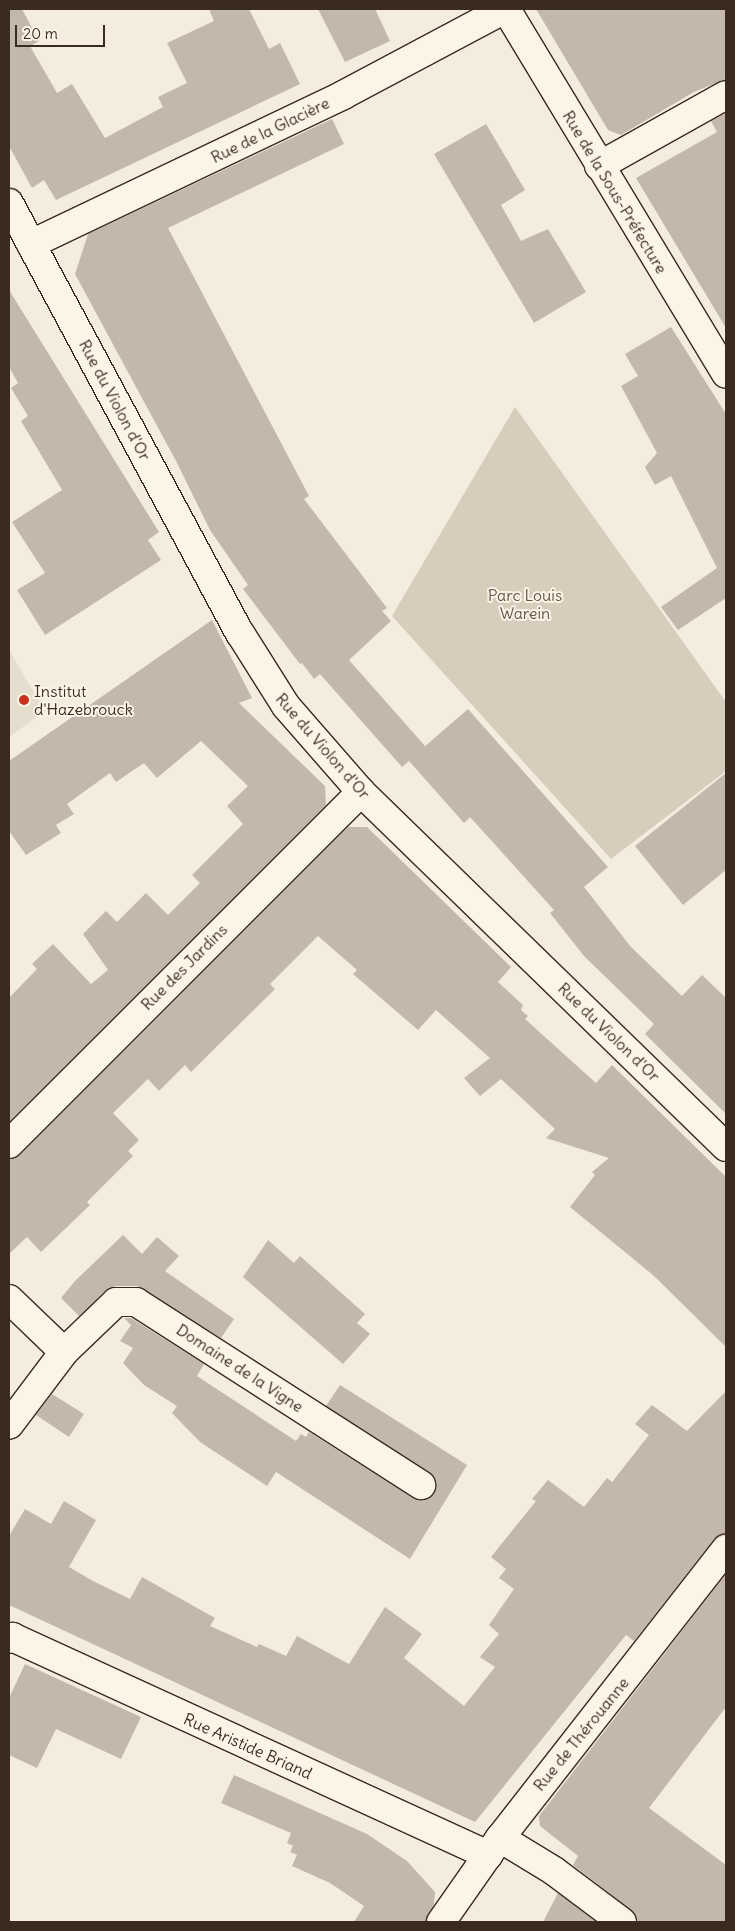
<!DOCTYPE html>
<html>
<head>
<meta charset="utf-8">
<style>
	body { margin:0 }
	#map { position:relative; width:735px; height:1931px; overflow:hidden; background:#f4eddd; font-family:Delius,sans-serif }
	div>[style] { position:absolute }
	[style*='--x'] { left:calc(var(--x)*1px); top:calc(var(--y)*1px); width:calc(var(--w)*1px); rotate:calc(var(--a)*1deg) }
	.built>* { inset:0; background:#e5ddce }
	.green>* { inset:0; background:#d6cdbd }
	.building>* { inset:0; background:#c3b9aa }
	.roads { filter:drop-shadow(1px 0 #3b2a1e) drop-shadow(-1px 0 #3b2a1e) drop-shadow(0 1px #3b2a1e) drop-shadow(0 -1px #3b2a1e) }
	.street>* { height:28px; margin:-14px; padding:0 14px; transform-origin:14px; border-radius:14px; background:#fcf5e5 }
	.secondary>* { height:28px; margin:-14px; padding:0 14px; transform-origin:14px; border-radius:14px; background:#fcf5e5 }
	.dots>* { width:14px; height:14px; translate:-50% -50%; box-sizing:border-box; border:2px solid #fcf5e5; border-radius:50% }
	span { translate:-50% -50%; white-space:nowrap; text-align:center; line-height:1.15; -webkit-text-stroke:4px #fcf5e5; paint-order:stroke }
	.street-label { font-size:16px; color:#3b2a1e }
	.park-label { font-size:16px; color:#625346 }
	.poi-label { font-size:16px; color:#3b2a1e }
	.left { translate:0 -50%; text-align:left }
	.frame { position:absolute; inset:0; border:10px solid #3b2a1e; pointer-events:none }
	.scale { position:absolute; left:15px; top:25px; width:90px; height:22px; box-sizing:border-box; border:2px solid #3b2a1e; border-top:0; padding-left:6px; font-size:15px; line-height:18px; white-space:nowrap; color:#3b2a1e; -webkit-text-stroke:4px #fcf5e5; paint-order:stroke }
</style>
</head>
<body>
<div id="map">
	<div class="built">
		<div style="clip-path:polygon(9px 650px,45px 711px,9px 737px)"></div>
	</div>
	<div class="green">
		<div style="clip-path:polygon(515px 407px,726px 702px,726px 771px,611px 859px,392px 616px)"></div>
	</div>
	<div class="building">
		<div style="clip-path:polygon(9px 9px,22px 9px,39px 41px,30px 46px,57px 93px,72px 84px,105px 138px,163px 107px,158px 97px,187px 83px,167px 43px,214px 21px,209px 9px,249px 9px,269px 49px,280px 43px,300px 84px,56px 200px,44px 180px,32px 188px,9px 146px)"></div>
		<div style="clip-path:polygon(318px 9px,375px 9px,390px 41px,345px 62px)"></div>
		<div style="clip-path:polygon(536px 9px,726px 9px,726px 79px,694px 92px,621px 135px,608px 130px)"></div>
		<div style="clip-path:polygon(726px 113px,726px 328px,636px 178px,717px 132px,711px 121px)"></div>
		<div style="clip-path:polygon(332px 119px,344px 144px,168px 228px,309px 496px,304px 499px,387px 608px,382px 611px,391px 621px,349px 660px,425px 746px,423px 748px,468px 709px,608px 867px,584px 887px,631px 947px,682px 996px,702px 975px,726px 998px,726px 1114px,645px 1034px,654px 1024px,584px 956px,550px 913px,554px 910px,470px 817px,464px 823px,409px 761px,402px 767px,320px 674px,314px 679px,302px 663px,300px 664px,243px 589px,248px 585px,210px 530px,176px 461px,75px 274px,88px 234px)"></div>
		<div style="clip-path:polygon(486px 124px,525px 190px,501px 205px,521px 241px,548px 229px,586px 292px,534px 323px,434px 154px)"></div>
		<div style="clip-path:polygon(9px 290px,159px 532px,148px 540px,161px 560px,45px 635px,17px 590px,45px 573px,12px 522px,62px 490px,21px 421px,28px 416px,11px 388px,18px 383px,9px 367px)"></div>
		<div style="clip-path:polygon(671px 327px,726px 414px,726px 598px,678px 630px,661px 607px,717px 568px,671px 476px,655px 485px,645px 467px,657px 453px,621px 386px,638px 376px,625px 354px)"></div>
		<div style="clip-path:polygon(212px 620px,252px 698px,239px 703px,325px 786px,326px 805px,9px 1122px,9px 998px,37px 969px,32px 964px,53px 944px,91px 984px,108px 970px,83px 934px,106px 911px,117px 922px,146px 893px,168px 915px,200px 883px,192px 875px,243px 824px,227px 806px,248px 786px,201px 741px,157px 778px,144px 763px,116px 782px,110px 773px,67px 804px,74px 814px,56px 825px,61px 833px,26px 855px,9px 831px,9px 761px)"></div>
		<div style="clip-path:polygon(726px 773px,726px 870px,683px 905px,635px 846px)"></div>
		<div style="clip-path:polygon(348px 827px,367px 827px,511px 967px,498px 982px,523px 1005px,521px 1010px,528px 1016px,525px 1019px,596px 1083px,612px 1065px,726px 1177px,726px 1347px,653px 1275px,570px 1207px,595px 1175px,592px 1172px,609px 1158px,546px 1138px,555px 1129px,501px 1079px,480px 1096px,464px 1078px,490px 1058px,436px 1010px,418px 1030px,353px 974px,357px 970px,318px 936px,270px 984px,275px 989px,191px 1072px,185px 1065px,159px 1091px,148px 1079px,113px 1113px,139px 1140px,128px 1151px,133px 1156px,87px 1202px,90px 1205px,41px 1252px,27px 1237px,9px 1254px,9px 1159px,20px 1155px)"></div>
		<div style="clip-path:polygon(123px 1235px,142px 1254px,157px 1237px,179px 1256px,165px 1271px,234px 1319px,221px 1338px,137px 1286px,116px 1286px,106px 1290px,79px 1316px,61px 1298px,75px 1281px)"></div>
		<div style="clip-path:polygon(268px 1240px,294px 1263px,300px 1256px,365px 1314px,357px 1323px,370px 1334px,343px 1364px,243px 1277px)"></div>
		<div style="clip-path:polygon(124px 1318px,131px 1318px,204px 1364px,197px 1376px,296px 1441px,301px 1434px,306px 1437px,309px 1432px,413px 1498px,428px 1499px,434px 1494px,435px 1477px,326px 1406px,340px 1385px,467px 1465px,410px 1559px,276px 1472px,267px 1486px,200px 1442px,172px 1413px,177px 1406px,144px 1385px,123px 1363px,133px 1348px,120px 1341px,131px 1325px)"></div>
		<div style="clip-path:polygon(726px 1391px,726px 1534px,714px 1539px,634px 1641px,626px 1635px,475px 1822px,9px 1605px,9px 1536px,25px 1509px,51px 1524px,64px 1501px,96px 1520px,69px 1567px,93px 1581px,130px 1599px,142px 1577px,215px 1618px,210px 1626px,257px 1647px,259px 1644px,286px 1656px,297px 1636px,349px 1664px,385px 1607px,422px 1634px,404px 1658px,464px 1706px,495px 1667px,480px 1657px,499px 1634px,489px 1625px,514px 1589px,499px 1578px,506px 1569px,491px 1557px,536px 1501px,532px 1499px,548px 1480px,584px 1507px,607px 1478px,612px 1482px,649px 1435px,635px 1424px,652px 1405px,687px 1431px)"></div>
		<div style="clip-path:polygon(52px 1394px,84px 1414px,69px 1437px,36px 1415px)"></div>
		<div style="clip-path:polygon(726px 1574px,726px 1707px,649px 1808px,726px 1865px,726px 1922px,637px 1922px,631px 1910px,573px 1865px,578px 1856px,540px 1826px,539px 1816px)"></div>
		<div style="clip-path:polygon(25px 1664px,141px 1717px,121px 1759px,56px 1729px,37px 1768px,9px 1755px,9px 1698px)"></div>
		<div style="clip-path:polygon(234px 1775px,367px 1834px,407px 1861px,435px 1892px,434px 1904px,426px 1922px,354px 1922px,364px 1906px,330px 1883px,292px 1866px,297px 1855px,290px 1852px,293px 1846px,287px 1843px,291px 1833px,221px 1803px)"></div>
		<div style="clip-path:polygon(558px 1893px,596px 1922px,543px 1922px)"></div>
	</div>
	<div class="roads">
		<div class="street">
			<div style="--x:506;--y:9;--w:426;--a:58.9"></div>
			<div style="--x:599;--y:166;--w:145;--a:-29.2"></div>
			<div style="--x:9;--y:203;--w:488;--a:61.8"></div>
			<div style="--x:240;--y:633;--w:86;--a:57.8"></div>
			<div style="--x:286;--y:706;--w:114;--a:48.9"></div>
			<div style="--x:361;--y:792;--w:509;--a:44.2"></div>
			<div style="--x:31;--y:244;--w:346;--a:-25.5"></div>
			<div style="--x:343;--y:95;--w:183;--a:-28"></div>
			<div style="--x:9;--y:1144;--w:498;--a:-45"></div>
			<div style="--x:9;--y:1299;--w:76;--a:43.9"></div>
			<div style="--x:64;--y:1352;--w:91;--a:127"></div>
			<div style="--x:64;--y:1352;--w:72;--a:-43.9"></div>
			<div style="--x:116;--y:1302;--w:20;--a:0"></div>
			<div style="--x:136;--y:1302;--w:339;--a:32.7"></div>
			<div style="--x:500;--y:1838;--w:367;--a:-52"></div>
			<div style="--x:441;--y:1922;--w:82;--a:-55"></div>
		</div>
		<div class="secondary">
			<div style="--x:9;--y:1639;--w:4;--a:-34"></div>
			<div style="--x:12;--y:1637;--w:524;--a:24.61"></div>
			<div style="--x:488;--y:1855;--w:21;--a:-55"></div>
			<div style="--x:500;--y:1838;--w:63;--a:31.4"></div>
			<div style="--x:554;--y:1871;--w:85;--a:36.9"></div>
		</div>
	</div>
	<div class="dots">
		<div style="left:24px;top:700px;background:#c8321e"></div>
	</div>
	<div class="street-label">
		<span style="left:270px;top:130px;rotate:-26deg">Rue de la Glacière</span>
		<span style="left:615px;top:192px;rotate:59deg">Rue de la Sous-Préfecture</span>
		<span style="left:115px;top:400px;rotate:62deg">Rue du Violon d'Or</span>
		<span style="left:323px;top:746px;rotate:49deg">Rue du Violon d'Or</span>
		<span style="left:184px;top:967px;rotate:-45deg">Rue des Jardins</span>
		<span style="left:609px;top:1032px;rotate:44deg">Rue du Violon d'Or</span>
		<span style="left:240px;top:1368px;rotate:33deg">Domaine de la Vigne</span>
		<span style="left:581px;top:1734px;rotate:-51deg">Rue de Thérouanne</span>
		<span style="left:248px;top:1746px;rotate:24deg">Rue Aristide Briand</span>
	</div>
	<div class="park-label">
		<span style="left:525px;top:604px">Parc Louis<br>Warein</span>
	</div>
	<div class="poi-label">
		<span class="left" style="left:34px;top:700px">Institut<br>d'Hazebrouck</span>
	</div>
	<div class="frame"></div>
	<div class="scale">20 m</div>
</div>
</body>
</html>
